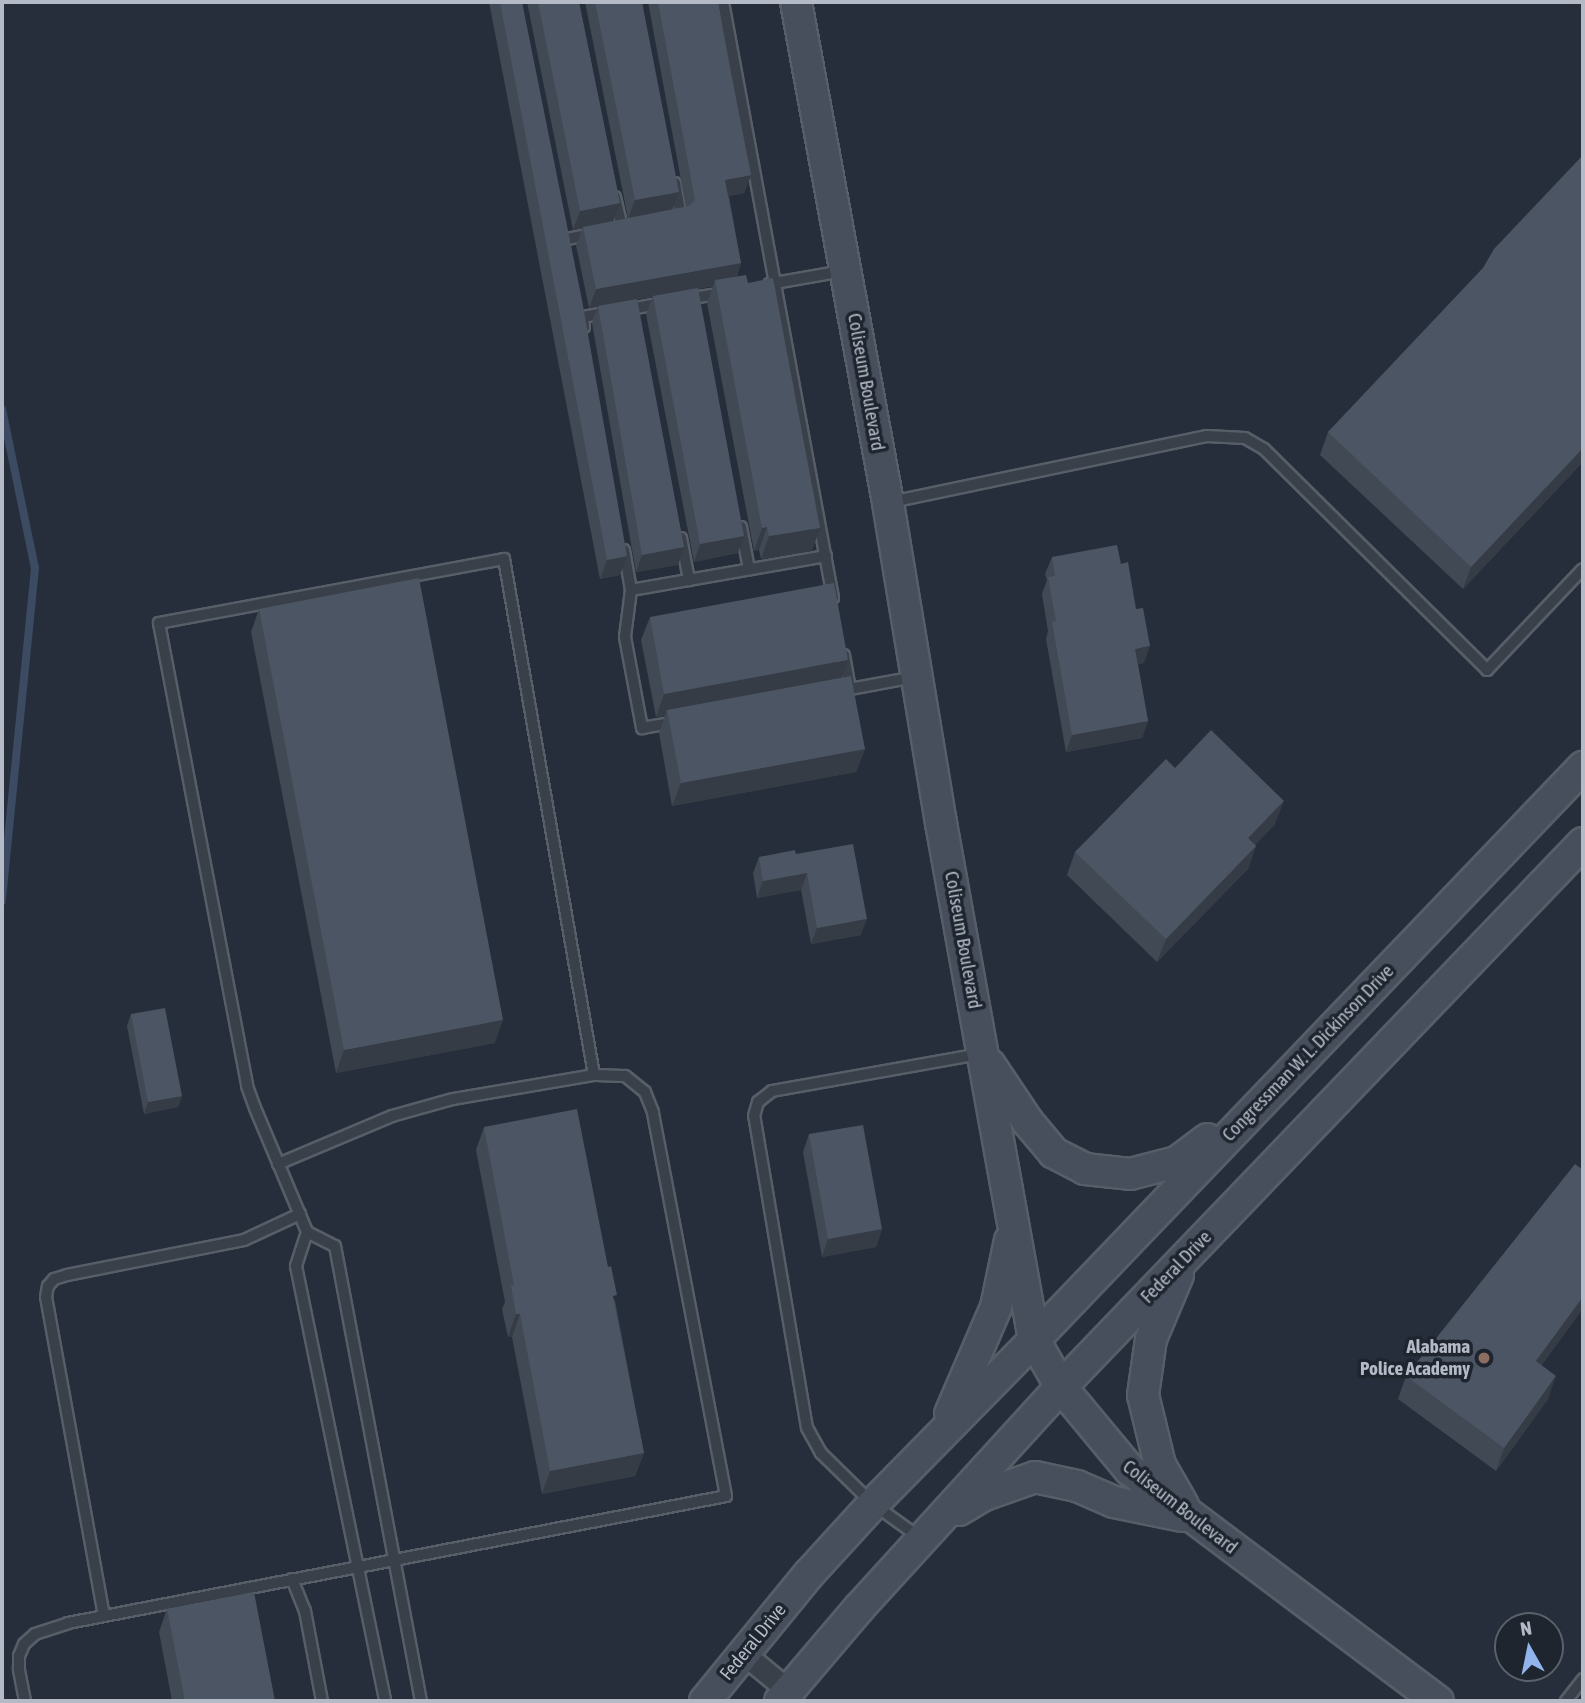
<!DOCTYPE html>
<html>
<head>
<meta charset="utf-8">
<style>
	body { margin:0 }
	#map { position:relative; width:1585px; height:1703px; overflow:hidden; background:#252e3a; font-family:"Asap Condensed",sans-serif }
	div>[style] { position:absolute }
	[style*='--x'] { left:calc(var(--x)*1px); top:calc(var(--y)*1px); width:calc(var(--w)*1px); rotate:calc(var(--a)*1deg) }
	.stream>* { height:8px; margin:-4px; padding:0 4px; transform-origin:4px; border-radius:4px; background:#3c4b61 }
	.roads { filter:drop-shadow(2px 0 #575e68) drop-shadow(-2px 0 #575e68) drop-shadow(0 2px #575e68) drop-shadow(0 -2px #575e68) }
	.service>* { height:10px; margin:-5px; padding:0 5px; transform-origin:5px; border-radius:5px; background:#39404a }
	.minor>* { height:21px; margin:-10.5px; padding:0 10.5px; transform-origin:10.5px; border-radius:10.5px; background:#39404a }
	.secondary>* { height:30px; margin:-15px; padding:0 15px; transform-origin:15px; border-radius:15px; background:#474f5d }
	.wall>* { inset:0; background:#414955 }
	.shaded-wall>* { inset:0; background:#353c45 }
	.building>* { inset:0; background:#4c5563 }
	.dots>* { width:19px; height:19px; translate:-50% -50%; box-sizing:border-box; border:4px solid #1e252f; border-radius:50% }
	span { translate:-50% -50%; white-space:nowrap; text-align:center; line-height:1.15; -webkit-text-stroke:7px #1e252f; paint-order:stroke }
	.street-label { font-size:19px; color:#b4bbc6 }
	.poi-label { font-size:19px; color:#b4bbc6; font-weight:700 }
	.right { translate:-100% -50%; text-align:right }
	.frame { position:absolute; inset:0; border:4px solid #b4bbc6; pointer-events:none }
	.north { position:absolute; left:1494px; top:1612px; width:70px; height:70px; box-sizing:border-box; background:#1e252f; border:2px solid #5a616b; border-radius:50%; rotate:351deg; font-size:19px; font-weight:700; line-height:28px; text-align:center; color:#b4bbc6 }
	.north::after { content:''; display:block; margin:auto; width:24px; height:32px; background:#91b4ed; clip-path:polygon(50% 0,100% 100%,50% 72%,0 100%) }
</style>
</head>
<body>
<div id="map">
	<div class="stream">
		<div style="--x:2;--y:409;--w:162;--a:78.3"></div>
		<div style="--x:35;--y:568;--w:335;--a:95.7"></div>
	</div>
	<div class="roads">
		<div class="service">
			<div style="--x:723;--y:2;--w:606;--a:79.54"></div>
			<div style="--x:675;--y:183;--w:35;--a:80"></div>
			<div style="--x:681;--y:217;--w:5;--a:169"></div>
			<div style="--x:615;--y:197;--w:32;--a:77"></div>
			<div style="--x:567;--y:239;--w:25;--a:-11"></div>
			<div style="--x:769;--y:284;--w:75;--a:-10"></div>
			<div style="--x:686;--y:299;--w:36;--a:-9"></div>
			<div style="--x:624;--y:310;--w:41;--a:-9.9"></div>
			<div style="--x:584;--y:327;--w:10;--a:-96"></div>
			<div style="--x:583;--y:317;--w:26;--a:-11"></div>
			<div style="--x:891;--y:502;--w:323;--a:-11.8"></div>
			<div style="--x:1207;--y:436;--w:38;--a:3"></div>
			<div style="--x:1245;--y:438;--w:22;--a:30"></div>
			<div style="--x:1264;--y:449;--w:314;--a:44.7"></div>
			<div style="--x:1487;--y:670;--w:139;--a:-46.5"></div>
			<div style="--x:741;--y:527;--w:43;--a:79.2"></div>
			<div style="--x:681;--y:538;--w:43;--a:79.2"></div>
			<div style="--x:624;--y:550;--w:41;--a:80.1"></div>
			<div style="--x:631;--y:590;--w:198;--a:-9.9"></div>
			<div style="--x:631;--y:590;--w:47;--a:97.3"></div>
			<div style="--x:625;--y:637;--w:93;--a:79.4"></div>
			<div style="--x:642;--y:728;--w:34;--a:-10"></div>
			<div style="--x:844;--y:655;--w:35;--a:80"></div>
			<div style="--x:850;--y:689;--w:65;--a:-10.6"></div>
			<div style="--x:278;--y:1164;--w:124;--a:-22.8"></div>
			<div style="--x:392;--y:1116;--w:63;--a:-15.6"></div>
			<div style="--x:453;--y:1099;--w:143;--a:-9.7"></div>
			<div style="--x:594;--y:1075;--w:524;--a:-99.89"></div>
			<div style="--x:504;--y:559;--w:351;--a:169.5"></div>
			<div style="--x:159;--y:623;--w:471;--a:79.2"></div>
			<div style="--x:247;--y:1086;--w:23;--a:70"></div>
			<div style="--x:255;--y:1108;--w:134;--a:67.2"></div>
			<div style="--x:307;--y:1232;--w:31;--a:27"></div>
			<div style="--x:335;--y:1246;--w:463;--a:79.3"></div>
			<div style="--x:307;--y:1232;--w:36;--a:108"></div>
			<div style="--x:296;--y:1266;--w:444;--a:78.4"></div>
			<div style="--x:919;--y:1537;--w:57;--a:-144.3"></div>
			<div style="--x:873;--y:1504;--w:73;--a:-135.6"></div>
			<div style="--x:821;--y:1453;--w:29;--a:-119"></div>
			<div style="--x:807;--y:1428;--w:316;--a:-99.6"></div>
			<div style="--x:754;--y:1116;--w:15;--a:-74"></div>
			<div style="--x:758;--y:1102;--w:18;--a:-38"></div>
			<div style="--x:772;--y:1091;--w:211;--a:-10.1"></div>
			<div style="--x:292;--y:1579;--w:35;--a:68"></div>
			<div style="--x:305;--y:1611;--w:92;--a:79.3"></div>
			<div style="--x:104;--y:1616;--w:324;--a:-100.3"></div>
			<div style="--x:46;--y:1297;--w:11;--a:-80"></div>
			<div style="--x:48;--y:1286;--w:9;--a:-49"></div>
			<div style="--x:54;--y:1279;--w:14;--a:-17"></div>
			<div style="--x:67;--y:1275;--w:180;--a:-11.2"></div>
			<div style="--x:244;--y:1240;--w:62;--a:-24.9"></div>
			<div style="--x:25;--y:1701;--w:33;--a:-101"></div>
			<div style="--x:19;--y:1669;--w:13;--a:-90"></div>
			<div style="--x:19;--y:1656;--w:13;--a:-67"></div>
			<div style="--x:24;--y:1644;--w:15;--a:-42"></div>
			<div style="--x:35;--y:1634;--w:35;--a:-18"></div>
			<div style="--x:68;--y:1623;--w:670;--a:-10.92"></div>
			<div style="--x:726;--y:1496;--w:391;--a:-100.8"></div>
			<div style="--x:653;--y:1112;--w:22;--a:-112"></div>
			<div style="--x:645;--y:1092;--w:26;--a:-141"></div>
			<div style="--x:625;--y:1076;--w:31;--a:-178"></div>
			<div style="--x:1566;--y:1701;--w:28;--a:-52"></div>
		</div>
		<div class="minor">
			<div style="--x:743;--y:1653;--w:60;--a:39.6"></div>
		</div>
		<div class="secondary">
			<div style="--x:796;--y:2;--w:509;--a:79.59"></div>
			<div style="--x:888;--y:503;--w:324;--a:80.6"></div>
			<div style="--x:941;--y:823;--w:525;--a:79.8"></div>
			<div style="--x:1034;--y:1340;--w:54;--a:60.1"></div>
			<div style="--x:1061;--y:1387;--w:108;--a:50.3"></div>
			<div style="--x:1130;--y:1470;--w:385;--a:36.9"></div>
			<div style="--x:990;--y:1065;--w:69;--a:56.3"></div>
			<div style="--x:1028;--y:1122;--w:40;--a:50"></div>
			<div style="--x:1054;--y:1153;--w:35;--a:27"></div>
			<div style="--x:1085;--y:1169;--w:45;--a:6.3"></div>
			<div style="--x:1130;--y:1174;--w:49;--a:-14.3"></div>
			<div style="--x:1177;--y:1162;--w:38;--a:-37"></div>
			<div style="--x:1178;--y:1275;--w:69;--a:112.9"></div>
			<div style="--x:1151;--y:1339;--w:57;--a:98.1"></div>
			<div style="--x:1143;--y:1395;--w:72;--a:76.3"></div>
			<div style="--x:1160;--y:1465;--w:46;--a:60.1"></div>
			<div style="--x:950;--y:1414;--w:116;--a:-66.7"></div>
			<div style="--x:996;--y:1307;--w:68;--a:-78.2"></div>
			<div style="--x:959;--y:1510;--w:29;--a:-31"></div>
			<div style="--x:984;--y:1495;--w:54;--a:-19.4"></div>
			<div style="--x:1035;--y:1477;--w:43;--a:12.1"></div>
			<div style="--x:1077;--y:1486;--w:40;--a:23.4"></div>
			<div style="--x:1114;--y:1502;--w:70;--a:11.5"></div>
			<div style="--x:705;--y:1701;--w:164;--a:-50.7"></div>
			<div style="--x:809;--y:1574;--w:95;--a:-47.6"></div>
			<div style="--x:873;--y:1504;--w:230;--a:-45.5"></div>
			<div style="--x:1034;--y:1340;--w:794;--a:-46.23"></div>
			<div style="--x:780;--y:1701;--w:123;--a:-49.6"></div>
			<div style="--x:860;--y:1607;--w:298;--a:-47.6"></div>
			<div style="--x:1061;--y:1387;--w:754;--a:-46.18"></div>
		</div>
	</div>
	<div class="wall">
		<div style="clip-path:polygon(489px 2px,522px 2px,620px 575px,600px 579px)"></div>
		<div style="clip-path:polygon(527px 2px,579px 2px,620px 203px,613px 221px,628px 218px,585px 2px,642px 2px,672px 209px,686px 207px,648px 2px,717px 2px,751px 175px,744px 193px,729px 196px,741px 263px,737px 276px,812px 551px,761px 559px,759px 550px,754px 551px,707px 303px,713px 286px,698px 289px,738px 553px,694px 562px,646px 314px,653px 297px,637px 299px,684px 547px,678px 565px,636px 572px,592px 323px,598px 306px,589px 308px,576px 245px,583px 228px,573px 230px)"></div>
		<div style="clip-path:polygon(1483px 268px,1583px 462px,1463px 589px,1320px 455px,1328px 432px)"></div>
		<div style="clip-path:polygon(1052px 557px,1121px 564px,1144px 663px,1138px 664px,1148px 721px,1142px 738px,1066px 752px,1046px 639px,1048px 631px,1042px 594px,1047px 580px,1045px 574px)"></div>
		<div style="clip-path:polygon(259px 609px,495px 1043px,336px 1073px,251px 632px)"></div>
		<div style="clip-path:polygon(650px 617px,842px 677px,865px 749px,856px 772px,672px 806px,659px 733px,665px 716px,656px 717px,641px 640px)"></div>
		<div style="clip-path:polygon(1175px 768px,1275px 824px,1255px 845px,1256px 846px,1248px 869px,1157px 962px,1067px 875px,1075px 852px)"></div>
		<div style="clip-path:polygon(796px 854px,861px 935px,811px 944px,801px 890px,757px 898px,753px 873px,759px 857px)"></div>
		<div style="clip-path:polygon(131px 1014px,182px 1096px,178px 1107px,144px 1114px,127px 1026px)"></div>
		<div style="clip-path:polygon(484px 1127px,615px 1301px,644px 1453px,635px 1476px,542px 1494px,512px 1337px,508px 1337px,502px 1309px,505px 1302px,476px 1150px)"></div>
		<div style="clip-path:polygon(809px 1134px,882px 1229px,876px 1247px,822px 1257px,803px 1152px)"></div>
		<div style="clip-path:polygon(1541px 1365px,1548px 1399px,1496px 1471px,1398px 1399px,1406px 1376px)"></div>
		<div style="clip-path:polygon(167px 1609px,275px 1701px,172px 1701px,159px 1632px)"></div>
	</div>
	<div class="shaded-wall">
		<div style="clip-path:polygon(751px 175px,744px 193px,719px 198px,725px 180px)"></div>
		<div style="clip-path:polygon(679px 192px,672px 211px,628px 219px,635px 200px)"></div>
		<div style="clip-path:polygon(620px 203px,613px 222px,573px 230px,580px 211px)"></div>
		<div style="clip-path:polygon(741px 263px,735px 282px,715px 280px,713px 286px,589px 308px,596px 289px)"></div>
		<div style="clip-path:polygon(1583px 448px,1583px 462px,1463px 589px,1471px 567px)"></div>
		<div style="clip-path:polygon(767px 527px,759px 550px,754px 551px,762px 528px)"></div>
		<div style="clip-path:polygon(820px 528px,812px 551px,761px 559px,769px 536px)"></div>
		<div style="clip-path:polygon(744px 536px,738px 553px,694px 562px,700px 544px)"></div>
		<div style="clip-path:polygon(684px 547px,678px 565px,636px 572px,642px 555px)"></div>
		<div style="clip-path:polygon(627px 556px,620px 575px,600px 579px,607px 560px)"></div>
		<div style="clip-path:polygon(1150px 646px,1144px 663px,1129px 666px,1135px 649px)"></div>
		<div style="clip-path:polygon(848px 660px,840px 683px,667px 710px,665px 716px,656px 717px,664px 694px)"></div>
		<div style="clip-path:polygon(1148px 721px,1142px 738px,1066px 752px,1072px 735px)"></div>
		<div style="clip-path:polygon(865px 749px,856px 772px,672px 806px,681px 783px)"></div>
		<div style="clip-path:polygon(1284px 801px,1275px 824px,1239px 861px,1248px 838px)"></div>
		<div style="clip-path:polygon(1256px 846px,1248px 869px,1157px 962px,1166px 939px)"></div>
		<div style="clip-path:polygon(807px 873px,801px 890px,757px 898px,763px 881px)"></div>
		<div style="clip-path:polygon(867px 919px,861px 935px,811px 944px,817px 928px)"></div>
		<div style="clip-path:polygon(503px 1020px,495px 1043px,336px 1073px,344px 1050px)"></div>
		<div style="clip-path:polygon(182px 1096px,178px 1107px,144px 1114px,148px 1102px)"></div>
		<div style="clip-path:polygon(882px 1229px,876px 1247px,822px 1257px,828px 1239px)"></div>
		<div style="clip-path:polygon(1583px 1297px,1583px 1309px,1528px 1384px,1536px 1361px)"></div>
		<div style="clip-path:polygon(516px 1314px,520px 1314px,512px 1337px,508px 1337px)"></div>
		<div style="clip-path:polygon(1556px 1376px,1548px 1399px,1496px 1471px,1504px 1448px)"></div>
		<div style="clip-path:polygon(644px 1453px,635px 1476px,542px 1494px,550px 1471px)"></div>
	</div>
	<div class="building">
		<div style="clip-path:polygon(500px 2px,522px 2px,582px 300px,627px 556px,607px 560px)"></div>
		<div style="clip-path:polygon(538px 2px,579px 2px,620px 203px,580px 211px)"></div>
		<div style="clip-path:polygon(595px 2px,642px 2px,679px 192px,635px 200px)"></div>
		<div style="clip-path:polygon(658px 2px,717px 2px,751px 175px,725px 180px,741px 263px,596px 289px,583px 227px,689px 206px,695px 200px)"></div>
		<div style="clip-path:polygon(1583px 155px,1583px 448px,1471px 567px,1328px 432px,1483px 268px,1494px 249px)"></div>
		<div style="clip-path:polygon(746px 275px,748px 283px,773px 278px,820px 528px,769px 536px,767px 527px,762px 528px,715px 280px)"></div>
		<div style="clip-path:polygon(698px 288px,744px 536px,700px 544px,653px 296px)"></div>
		<div style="clip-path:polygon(637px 299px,684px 547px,642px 555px,598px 306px)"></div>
		<div style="clip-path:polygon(1117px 545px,1121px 564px,1128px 562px,1136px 609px,1143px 608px,1150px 646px,1135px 649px,1148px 721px,1072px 735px,1052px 622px,1056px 621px,1048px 577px,1055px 576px,1052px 557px)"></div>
		<div style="clip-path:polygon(419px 578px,503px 1020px,344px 1050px,259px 609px)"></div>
		<div style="clip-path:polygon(834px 583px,848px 660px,664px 694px,650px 617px)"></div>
		<div style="clip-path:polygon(851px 676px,865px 749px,681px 783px,667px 710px)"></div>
		<div style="clip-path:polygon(1211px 730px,1284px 801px,1248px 838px,1256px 846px,1166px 939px,1075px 852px,1166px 759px,1175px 768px)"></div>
		<div style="clip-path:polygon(853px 844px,867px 919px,817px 928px,807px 873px,763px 881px,759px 857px,795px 850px,796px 854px)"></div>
		<div style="clip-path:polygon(165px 1008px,182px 1096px,148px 1102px,131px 1014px)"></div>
		<div style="clip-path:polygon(577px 1109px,608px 1267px,611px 1266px,617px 1295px,613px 1296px,644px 1453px,550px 1471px,520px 1314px,516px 1314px,511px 1286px,514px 1285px,484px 1127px)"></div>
		<div style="clip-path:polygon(863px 1125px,882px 1229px,828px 1239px,809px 1134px)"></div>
		<div style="clip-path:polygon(1575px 1164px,1583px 1170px,1583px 1297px,1536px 1361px,1556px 1376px,1504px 1448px,1406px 1376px)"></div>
		<div style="clip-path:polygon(254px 1592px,275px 1701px,185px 1701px,167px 1609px)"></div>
	</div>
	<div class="dots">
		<div style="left:1484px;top:1358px;background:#8d6e63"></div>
	</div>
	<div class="street-label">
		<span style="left:866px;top:382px;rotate:80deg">Coliseum Boulevard</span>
		<span style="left:963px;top:940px;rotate:80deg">Coliseum Boulevard</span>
		<span style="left:1308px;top:1053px;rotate:-46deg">Congressman W. L. Dickinson Drive</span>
		<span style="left:1176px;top:1267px;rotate:-46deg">Federal Drive</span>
		<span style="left:1180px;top:1507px;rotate:38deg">Coliseum Boulevard</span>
		<span style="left:753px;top:1642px;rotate:-51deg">Federal Drive</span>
	</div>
	<div class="poi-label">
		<span class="right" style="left:1470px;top:1358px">Alabama<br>Police Academy</span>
	</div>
	<div class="frame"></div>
	<div class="north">N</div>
</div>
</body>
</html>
